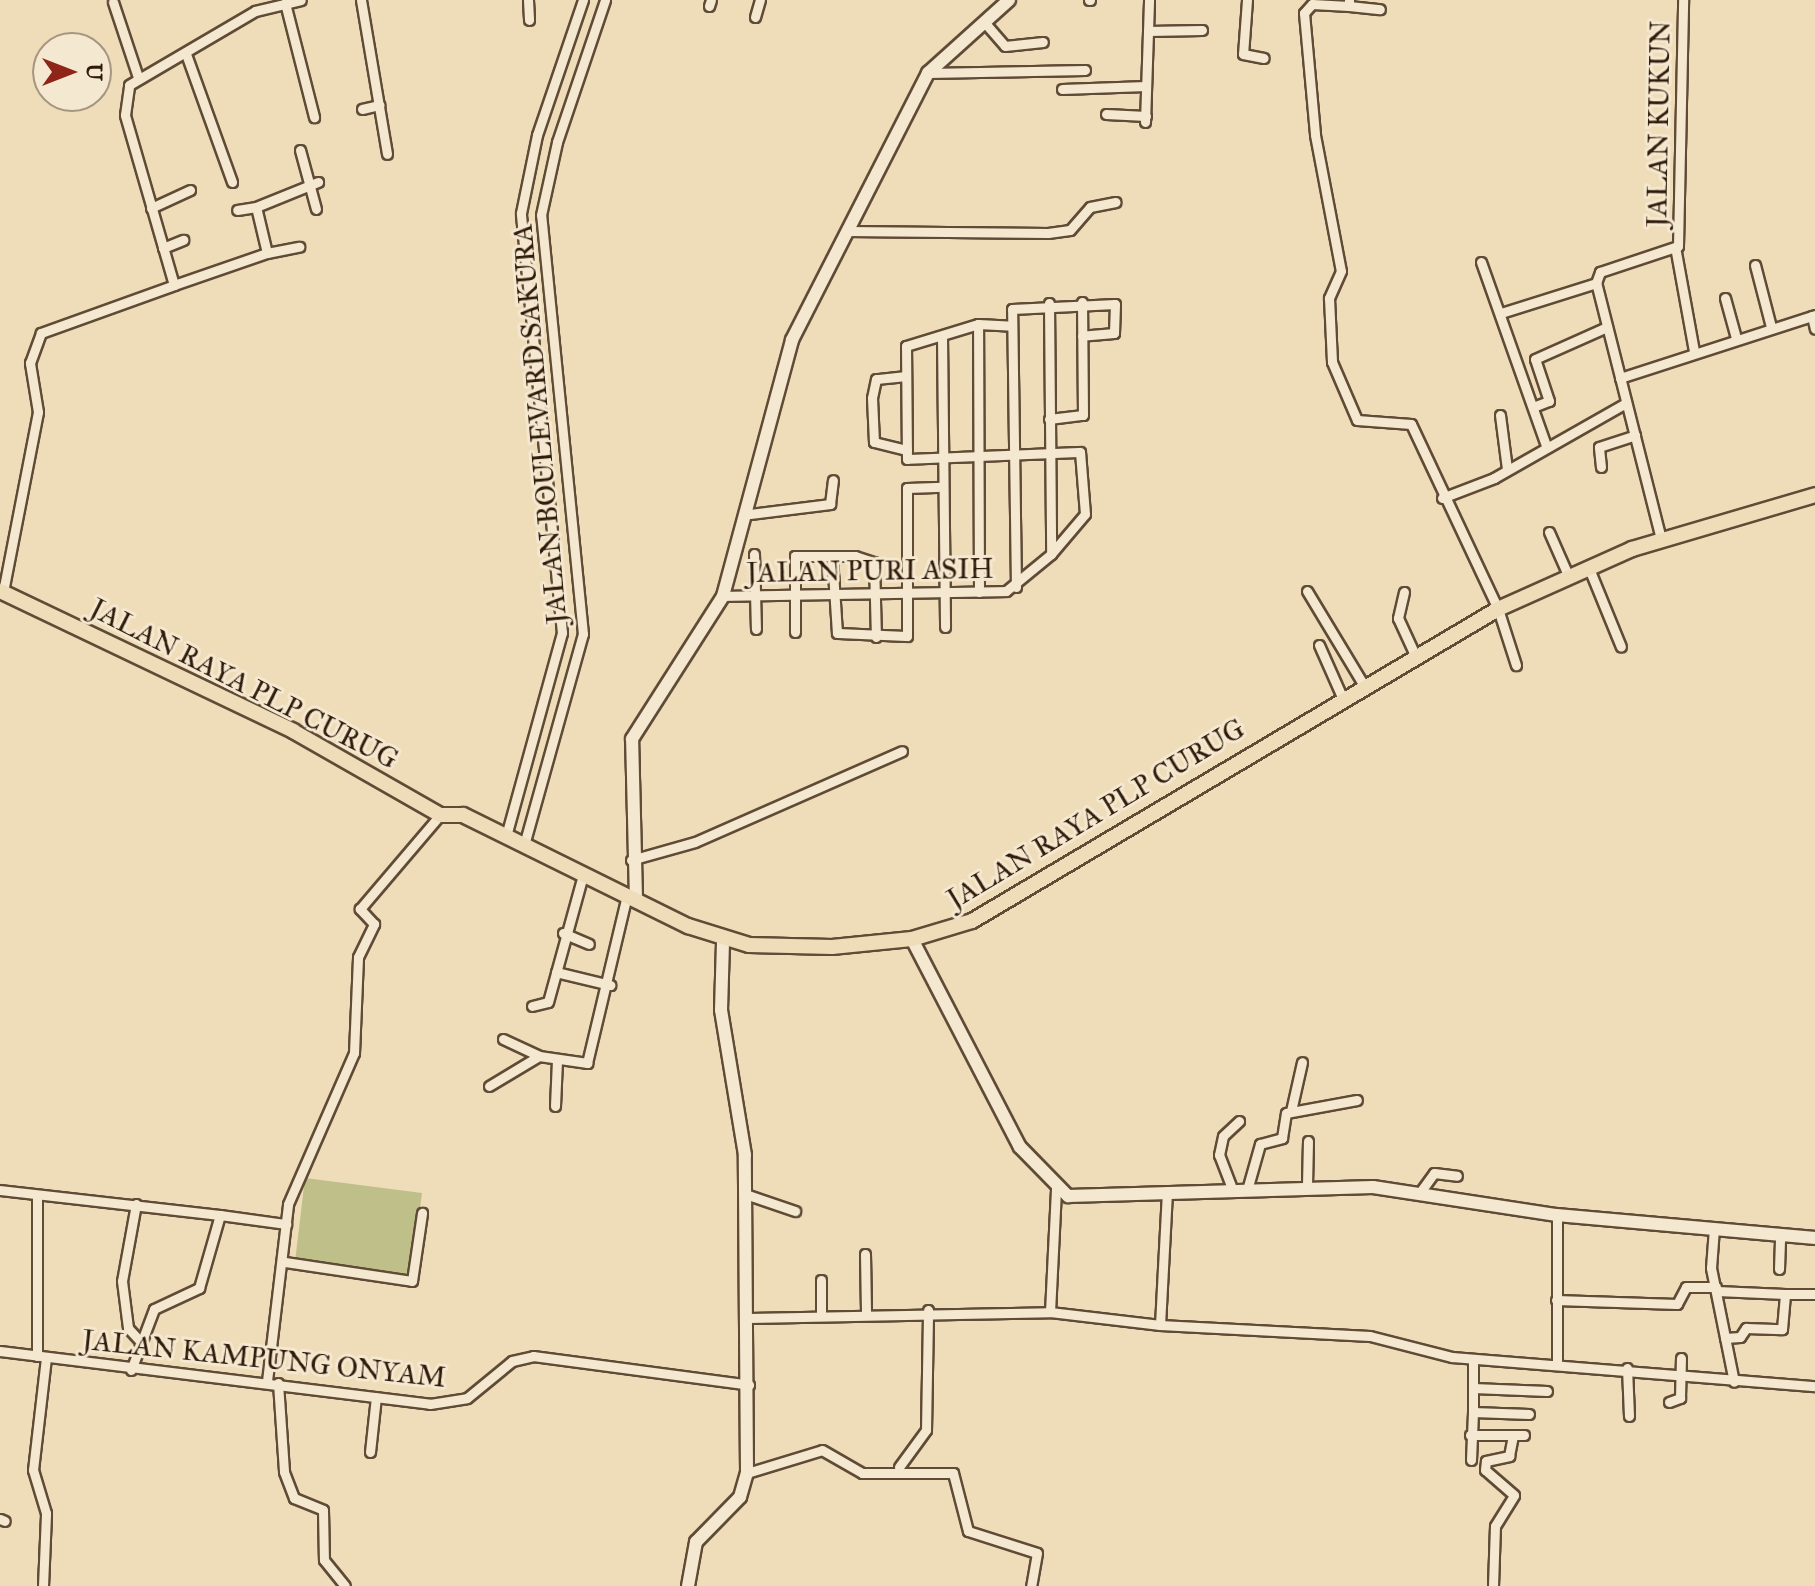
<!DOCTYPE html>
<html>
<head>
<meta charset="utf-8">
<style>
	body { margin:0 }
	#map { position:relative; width:1815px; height:1586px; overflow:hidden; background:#efdcb8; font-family:"IM FELL Great Primer",serif }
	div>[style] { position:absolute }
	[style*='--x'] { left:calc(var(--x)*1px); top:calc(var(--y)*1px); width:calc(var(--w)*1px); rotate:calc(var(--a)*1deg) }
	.green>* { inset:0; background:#bfbf8a }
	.roads { filter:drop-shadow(2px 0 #5f4b36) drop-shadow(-2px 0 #5f4b36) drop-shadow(0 2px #5f4b36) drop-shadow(0 -2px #5f4b36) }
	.street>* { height:9px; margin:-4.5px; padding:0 4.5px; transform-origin:4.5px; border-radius:4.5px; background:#f5e8d1 }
	.secondary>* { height:12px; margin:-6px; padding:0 6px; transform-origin:6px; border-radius:6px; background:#f5e8d1 }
	.primary>* { height:14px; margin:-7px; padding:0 7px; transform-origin:7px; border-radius:7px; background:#efdcb8 }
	span { translate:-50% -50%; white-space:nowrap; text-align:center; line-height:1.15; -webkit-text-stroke:6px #f5e8d1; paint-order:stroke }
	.street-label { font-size:28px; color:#2f1b0a }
	.north { position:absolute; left:32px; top:32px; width:80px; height:80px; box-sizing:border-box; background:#f5e8d1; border:2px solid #a69681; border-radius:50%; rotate:90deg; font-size:22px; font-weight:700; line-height:32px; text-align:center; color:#2f1b0a }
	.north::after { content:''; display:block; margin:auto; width:28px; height:36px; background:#8f2418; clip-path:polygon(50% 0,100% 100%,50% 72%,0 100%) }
</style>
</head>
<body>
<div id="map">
	<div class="green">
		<div style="clip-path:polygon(305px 1178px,422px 1193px,411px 1276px,295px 1262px)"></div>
	</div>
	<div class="roads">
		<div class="street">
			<div style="--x:361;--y:0;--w:156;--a:80.4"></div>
			<div style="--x:528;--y:0;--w:20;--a:87"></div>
			<div style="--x:1089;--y:0;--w:1;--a:0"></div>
			<div style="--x:1247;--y:0;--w:54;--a:94.2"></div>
			<div style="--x:1243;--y:54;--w:21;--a:11"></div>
			<div style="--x:1349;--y:0;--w:6;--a:90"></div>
			<div style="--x:1349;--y:6;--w:31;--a:6"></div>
			<div style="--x:113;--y:2;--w:79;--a:71.6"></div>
			<div style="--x:285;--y:3;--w:118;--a:75.7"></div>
			<div style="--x:709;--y:6;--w:6;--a:-72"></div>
			<div style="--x:1349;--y:6;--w:37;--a:-177"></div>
			<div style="--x:1312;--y:4;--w:12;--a:132"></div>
			<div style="--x:1304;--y:13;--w:122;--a:84.8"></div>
			<div style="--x:1315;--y:135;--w:138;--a:79.2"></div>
			<div style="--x:1341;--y:271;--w:30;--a:114"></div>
			<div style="--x:1329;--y:298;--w:64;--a:87.3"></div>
			<div style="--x:1332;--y:362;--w:63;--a:66.7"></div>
			<div style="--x:1357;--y:420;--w:54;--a:4.2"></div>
			<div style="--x:1411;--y:424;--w:204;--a:64.8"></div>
			<div style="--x:1498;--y:609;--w:59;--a:72.2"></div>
			<div style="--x:755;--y:17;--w:18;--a:-74"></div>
			<div style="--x:985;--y:23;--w:30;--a:49"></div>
			<div style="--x:1005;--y:46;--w:38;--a:-6"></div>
			<div style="--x:1148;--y:31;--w:54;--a:-1.1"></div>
			<div style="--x:186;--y:54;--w:136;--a:70.2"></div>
			<div style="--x:928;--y:73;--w:157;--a:-1.1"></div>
			<div style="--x:1062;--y:89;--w:84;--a:-2"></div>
			<div style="--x:362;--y:109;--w:18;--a:-13"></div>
			<div style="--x:1106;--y:114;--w:40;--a:2.9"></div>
			<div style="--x:1145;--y:122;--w:122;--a:-88.1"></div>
			<div style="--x:300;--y:150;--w:61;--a:74.8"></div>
			<div style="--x:256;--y:207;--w:67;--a:-22"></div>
			<div style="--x:151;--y:208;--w:43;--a:-24.8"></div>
			<div style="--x:847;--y:231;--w:201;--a:0.6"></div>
			<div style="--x:1048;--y:233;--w:22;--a:-8"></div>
			<div style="--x:1070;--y:230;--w:30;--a:-49"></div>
			<div style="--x:1090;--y:207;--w:26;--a:-11"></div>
			<div style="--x:163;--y:248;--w:22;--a:-22"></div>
			<div style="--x:1676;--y:252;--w:101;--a:79.7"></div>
			<div style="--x:267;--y:253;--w:33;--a:-11"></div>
			<div style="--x:1481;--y:262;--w:195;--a:70.5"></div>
			<div style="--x:1755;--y:265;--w:64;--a:75.5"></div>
			<div style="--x:174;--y:285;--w:98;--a:-19"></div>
			<div style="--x:267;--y:253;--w:47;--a:-103.4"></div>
			<div style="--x:256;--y:207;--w:19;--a:171"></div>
			<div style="--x:1725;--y:298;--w:41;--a:74.6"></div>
			<div style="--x:1049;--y:303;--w:251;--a:89.5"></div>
			<div style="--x:1501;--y:313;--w:100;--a:-17.5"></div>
			<div style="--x:1812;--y:316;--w:13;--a:77"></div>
			<div style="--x:942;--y:336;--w:291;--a:89.4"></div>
			<div style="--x:906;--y:376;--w:30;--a:174"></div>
			<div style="--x:876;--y:379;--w:19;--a:102"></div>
			<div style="--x:872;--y:398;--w:44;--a:87.4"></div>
			<div style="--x:874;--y:442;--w:34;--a:14"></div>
			<div style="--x:1620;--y:378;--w:205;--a:-17.9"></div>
			<div style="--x:1533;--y:407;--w:17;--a:-21"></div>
			<div style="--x:1549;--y:401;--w:44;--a:-108.4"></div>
			<div style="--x:1535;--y:359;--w:79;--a:-24"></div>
			<div style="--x:1500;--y:415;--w:54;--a:82.6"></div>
			<div style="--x:1049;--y:419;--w:34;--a:-7"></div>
			<div style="--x:1083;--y:415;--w:113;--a:-90.5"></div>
			<div style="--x:1601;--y:467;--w:20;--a:-96"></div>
			<div style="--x:1599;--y:447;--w:38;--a:-18"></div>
			<div style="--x:1442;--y:498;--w:56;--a:-21"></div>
			<div style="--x:1494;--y:478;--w:152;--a:-29.6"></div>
			<div style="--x:750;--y:514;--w:81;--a:-7.1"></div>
			<div style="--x:830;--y:504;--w:24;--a:-83"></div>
			<div style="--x:1549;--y:532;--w:47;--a:66.2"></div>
			<div style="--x:1661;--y:539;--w:264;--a:-104.2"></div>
			<div style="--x:1596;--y:283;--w:12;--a:-70"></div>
			<div style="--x:1600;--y:272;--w:82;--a:-18.4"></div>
			<div style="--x:1678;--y:246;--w:246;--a:-88.8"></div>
			<div style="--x:754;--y:554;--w:75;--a:88.5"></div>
			<div style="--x:832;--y:556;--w:77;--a:86.3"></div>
			<div style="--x:837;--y:633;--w:70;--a:2.5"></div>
			<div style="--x:907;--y:636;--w:148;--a:-90"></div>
			<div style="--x:907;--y:488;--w:36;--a:-2"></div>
			<div style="--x:1588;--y:566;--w:87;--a:67.8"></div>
			<div style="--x:1016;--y:587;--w:278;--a:-90.8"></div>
			<div style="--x:1012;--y:309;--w:103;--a:-2.8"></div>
			<div style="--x:1115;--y:304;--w:29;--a:92"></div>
			<div style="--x:1114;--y:333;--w:32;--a:175"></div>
			<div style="--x:1307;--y:591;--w:109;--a:58.9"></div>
			<div style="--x:3;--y:592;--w:183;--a:-79"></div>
			<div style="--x:38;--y:412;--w:50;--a:-99.3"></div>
			<div style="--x:30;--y:363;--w:32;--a:-70"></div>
			<div style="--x:41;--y:333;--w:141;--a:-19.8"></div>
			<div style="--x:174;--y:285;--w:177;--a:-106.1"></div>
			<div style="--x:125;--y:115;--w:30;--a:-82"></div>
			<div style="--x:129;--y:85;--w:146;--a:-30.4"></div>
			<div style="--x:255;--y:11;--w:47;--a:-13.4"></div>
			<div style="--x:979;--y:592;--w:268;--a:-90.2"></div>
			<div style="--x:978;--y:324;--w:34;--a:3"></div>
			<div style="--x:1404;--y:592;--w:27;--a:103"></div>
			<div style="--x:1398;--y:618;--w:41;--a:65.3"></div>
			<div style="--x:723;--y:596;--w:283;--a:-1"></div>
			<div style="--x:1006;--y:591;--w:58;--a:-39.4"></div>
			<div style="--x:1051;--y:554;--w:52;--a:-49.6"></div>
			<div style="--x:1085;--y:514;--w:62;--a:-94.6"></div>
			<div style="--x:1080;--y:452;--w:173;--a:177.7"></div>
			<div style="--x:907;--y:459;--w:113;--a:-90.5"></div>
			<div style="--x:906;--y:346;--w:75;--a:-17"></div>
			<div style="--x:795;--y:632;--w:76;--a:-90"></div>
			<div style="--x:795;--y:556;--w:60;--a:0"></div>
			<div style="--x:855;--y:556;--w:20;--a:18"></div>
			<div style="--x:874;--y:562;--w:75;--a:88.5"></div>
			<div style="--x:1319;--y:645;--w:57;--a:66.1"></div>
			<div style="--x:506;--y:836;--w:211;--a:-74.6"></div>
			<div style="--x:562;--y:633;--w:422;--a:-95.6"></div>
			<div style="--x:521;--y:213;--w:80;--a:-78.4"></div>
			<div style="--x:537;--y:135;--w:143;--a:-71.2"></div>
			<div style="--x:524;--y:845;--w:219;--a:-74.4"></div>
			<div style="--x:583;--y:634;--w:421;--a:-95.7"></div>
			<div style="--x:541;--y:215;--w:75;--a:-77.6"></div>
			<div style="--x:557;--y:142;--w:150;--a:-71.3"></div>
			<div style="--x:631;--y:860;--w:66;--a:-15.7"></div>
			<div style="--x:695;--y:842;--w:226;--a:-23.7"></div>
			<div style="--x:563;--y:933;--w:28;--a:23"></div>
			<div style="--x:556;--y:972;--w:56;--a:13.5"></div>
			<div style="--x:532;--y:1006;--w:16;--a:-14"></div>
			<div style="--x:548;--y:1002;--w:132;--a:-74.6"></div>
			<div style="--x:503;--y:1039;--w:40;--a:25"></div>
			<div style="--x:539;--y:1056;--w:49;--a:8.3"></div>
			<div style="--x:587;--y:1063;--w:173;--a:-76.6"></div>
			<div style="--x:489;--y:1086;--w:58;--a:-31"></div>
			<div style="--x:555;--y:1106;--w:46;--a:-87.5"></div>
			<div style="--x:1291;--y:1111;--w:50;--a:-77.3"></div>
			<div style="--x:1307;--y:1185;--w:44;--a:-88.7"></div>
			<div style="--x:0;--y:1190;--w:221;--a:6.5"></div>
			<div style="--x:1247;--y:1190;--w:48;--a:-74.2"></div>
			<div style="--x:1260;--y:1144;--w:23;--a:-15"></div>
			<div style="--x:1282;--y:1138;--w:25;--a:-81"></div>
			<div style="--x:1286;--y:1113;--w:72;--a:-10.4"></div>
			<div style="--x:1233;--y:1191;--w:39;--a:-111"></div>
			<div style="--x:1219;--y:1155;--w:19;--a:-78"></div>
			<div style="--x:1223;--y:1136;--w:22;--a:-43"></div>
			<div style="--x:1421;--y:1191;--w:22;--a:-54"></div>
			<div style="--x:1434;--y:1173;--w:23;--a:7"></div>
			<div style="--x:745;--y:1194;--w:53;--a:18.8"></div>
			<div style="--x:37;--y:1197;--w:159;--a:90"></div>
			<div style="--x:136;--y:1204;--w:78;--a:100.3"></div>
			<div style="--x:122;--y:1281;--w:47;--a:82.7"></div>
			<div style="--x:128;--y:1328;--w:16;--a:47"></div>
			<div style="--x:1557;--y:1215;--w:149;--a:90"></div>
			<div style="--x:1714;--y:1228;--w:40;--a:94.3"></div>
			<div style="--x:1711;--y:1268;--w:116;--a:78.6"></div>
			<div style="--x:865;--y:1254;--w:59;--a:89"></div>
			<div style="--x:285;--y:1262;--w:128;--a:8.5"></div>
			<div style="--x:412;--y:1281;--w:69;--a:-81.6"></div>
			<div style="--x:1779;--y:1269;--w:35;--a:-88"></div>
			<div style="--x:821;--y:1280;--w:36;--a:90"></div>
			<div style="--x:1717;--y:1291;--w:68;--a:2.5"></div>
			<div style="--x:1556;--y:1300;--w:121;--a:1.9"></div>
			<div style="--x:1677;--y:1304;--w:19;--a:-62"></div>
			<div style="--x:1686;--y:1287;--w:30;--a:0"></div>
			<div style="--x:1050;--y:1312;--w:111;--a:6.7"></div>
			<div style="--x:1160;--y:1325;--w:134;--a:-87"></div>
			<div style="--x:749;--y:1318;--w:301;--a:-1.1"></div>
			<div style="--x:1050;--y:1312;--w:124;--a:-87.2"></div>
			<div style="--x:1160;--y:1325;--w:210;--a:3"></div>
			<div style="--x:1370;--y:1336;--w:85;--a:14.4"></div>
			<div style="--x:1452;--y:1357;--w:364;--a:4.6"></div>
			<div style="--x:1725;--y:1338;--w:15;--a:-4"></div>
			<div style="--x:1740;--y:1337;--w:11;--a:-56"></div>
			<div style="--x:1746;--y:1328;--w:36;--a:2"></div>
			<div style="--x:1782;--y:1329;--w:35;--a:-85"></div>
			<div style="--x:1785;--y:1294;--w:30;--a:0"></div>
			<div style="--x:0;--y:1351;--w:433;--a:7"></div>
			<div style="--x:430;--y:1404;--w:37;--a:-9"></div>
			<div style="--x:467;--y:1398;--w:58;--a:-39.4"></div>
			<div style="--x:512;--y:1361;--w:22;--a:-13"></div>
			<div style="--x:533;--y:1356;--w:218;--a:7.6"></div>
			<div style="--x:1473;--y:1359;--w:29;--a:90"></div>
			<div style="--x:1473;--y:1388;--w:74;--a:2.3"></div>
			<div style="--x:1627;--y:1368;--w:48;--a:87.6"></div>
			<div style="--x:131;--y:1370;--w:65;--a:-69.3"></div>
			<div style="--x:154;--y:1309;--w:50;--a:-25"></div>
			<div style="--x:199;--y:1288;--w:76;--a:-74"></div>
			<div style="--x:220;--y:1215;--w:67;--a:7.8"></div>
			<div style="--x:267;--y:1381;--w:178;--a:-83.2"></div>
			<div style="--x:288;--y:1204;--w:165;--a:-66.4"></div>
			<div style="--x:354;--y:1053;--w:96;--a:-87.6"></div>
			<div style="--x:358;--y:957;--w:37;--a:-64"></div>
			<div style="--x:374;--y:924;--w:21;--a:-133"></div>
			<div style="--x:360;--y:909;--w:123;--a:-49.6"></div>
			<div style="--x:278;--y:1383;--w:89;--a:86.1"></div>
			<div style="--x:284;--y:1472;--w:28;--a:69"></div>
			<div style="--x:294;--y:1498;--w:31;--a:22"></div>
			<div style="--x:323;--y:1510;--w:50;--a:88.9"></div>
			<div style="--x:324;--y:1560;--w:33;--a:51"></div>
			<div style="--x:1473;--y:1388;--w:24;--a:90"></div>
			<div style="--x:1473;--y:1412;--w:56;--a:2"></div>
			<div style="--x:1669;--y:1402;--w:12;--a:-20"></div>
			<div style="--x:1680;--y:1398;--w:40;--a:-88.6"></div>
			<div style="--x:1470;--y:1435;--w:54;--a:0"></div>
			<div style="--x:370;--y:1452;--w:55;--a:-83.8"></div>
			<div style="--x:1471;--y:1460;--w:48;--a:-87.6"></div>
			<div style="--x:899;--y:1467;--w:46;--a:-53.9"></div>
			<div style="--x:926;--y:1430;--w:120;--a:-89"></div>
			<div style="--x:747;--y:1473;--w:78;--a:-17"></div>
			<div style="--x:822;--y:1450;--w:46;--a:29.9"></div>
			<div style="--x:862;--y:1473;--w:91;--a:0"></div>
			<div style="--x:953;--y:1473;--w:60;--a:75.5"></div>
			<div style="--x:968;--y:1531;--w:72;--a:17.7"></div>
			<div style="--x:1037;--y:1553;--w:34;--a:100"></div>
			<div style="--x:0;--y:1519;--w:5;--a:22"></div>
			<div style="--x:43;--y:1586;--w:73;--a:-87.6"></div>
			<div style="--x:46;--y:1513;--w:45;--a:-106.8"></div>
			<div style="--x:33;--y:1470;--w:113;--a:-83.4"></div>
			<div style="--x:1493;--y:1586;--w:60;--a:-88.1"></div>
			<div style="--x:1495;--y:1526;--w:36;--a:-58"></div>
			<div style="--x:1514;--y:1495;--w:38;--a:-139"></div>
			<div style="--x:1485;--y:1470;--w:9;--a:-84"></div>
			<div style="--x:1486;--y:1461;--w:24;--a:-12"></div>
			<div style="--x:1509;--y:1456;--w:21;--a:-79"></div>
		</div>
		<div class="secondary">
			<div style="--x:636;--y:899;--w:160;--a:-91.4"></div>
			<div style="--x:632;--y:739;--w:169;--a:-57.5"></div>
			<div style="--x:723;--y:596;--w:265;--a:-74.9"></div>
			<div style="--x:792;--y:340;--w:300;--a:-63"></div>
			<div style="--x:928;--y:73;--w:109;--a:-42"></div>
			<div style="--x:912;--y:939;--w:234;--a:62.6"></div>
			<div style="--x:1020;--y:1147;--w:69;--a:45.6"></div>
			<div style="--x:1068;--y:1196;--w:305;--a:-1.7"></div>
			<div style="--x:1373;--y:1187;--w:186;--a:8.7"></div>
			<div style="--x:1557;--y:1215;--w:259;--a:5.1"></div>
			<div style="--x:688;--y:1586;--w:45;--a:-79.7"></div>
			<div style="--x:696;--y:1542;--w:63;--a:-45.6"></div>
			<div style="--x:740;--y:1497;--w:25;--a:-74"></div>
			<div style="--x:747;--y:1473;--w:318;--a:-90.4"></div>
			<div style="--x:745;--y:1155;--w:147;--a:-99.4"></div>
			<div style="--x:721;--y:1010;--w:69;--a:-88.3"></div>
		</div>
		<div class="primary">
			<div style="--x:0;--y:591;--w:325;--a:25.5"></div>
			<div style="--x:293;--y:731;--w:169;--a:29.7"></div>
			<div style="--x:440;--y:815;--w:23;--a:0"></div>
			<div style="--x:463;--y:815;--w:251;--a:26.3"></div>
			<div style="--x:688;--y:926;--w:64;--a:17.3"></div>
			<div style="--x:749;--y:945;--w:83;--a:1.4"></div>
			<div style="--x:832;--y:947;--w:80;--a:-5.7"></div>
			<div style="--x:912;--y:939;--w:63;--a:-16.7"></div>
			<div style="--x:972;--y:921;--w:612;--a:-30.67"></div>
			<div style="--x:1498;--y:609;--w:147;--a:-24.1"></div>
			<div style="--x:1632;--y:549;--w:191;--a:-16.4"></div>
		</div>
	</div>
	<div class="street-label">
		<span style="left:1659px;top:124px;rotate:-89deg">JALAN KUKUN</span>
		<span style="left:540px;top:424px;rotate:-95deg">JALAN BOULEVARD SAKURA</span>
		<span style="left:870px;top:571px;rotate:-1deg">JALAN PURI ASIH</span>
		<span style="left:244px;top:684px;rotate:27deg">JALAN RAYA PLP CURUG</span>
		<span style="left:1096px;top:814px;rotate:-31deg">JALAN RAYA PLP CURUG</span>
		<span style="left:264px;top:1359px;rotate:6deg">JALAN KAMPUNG ONYAM</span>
	</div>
	<div class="north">U</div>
</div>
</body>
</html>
